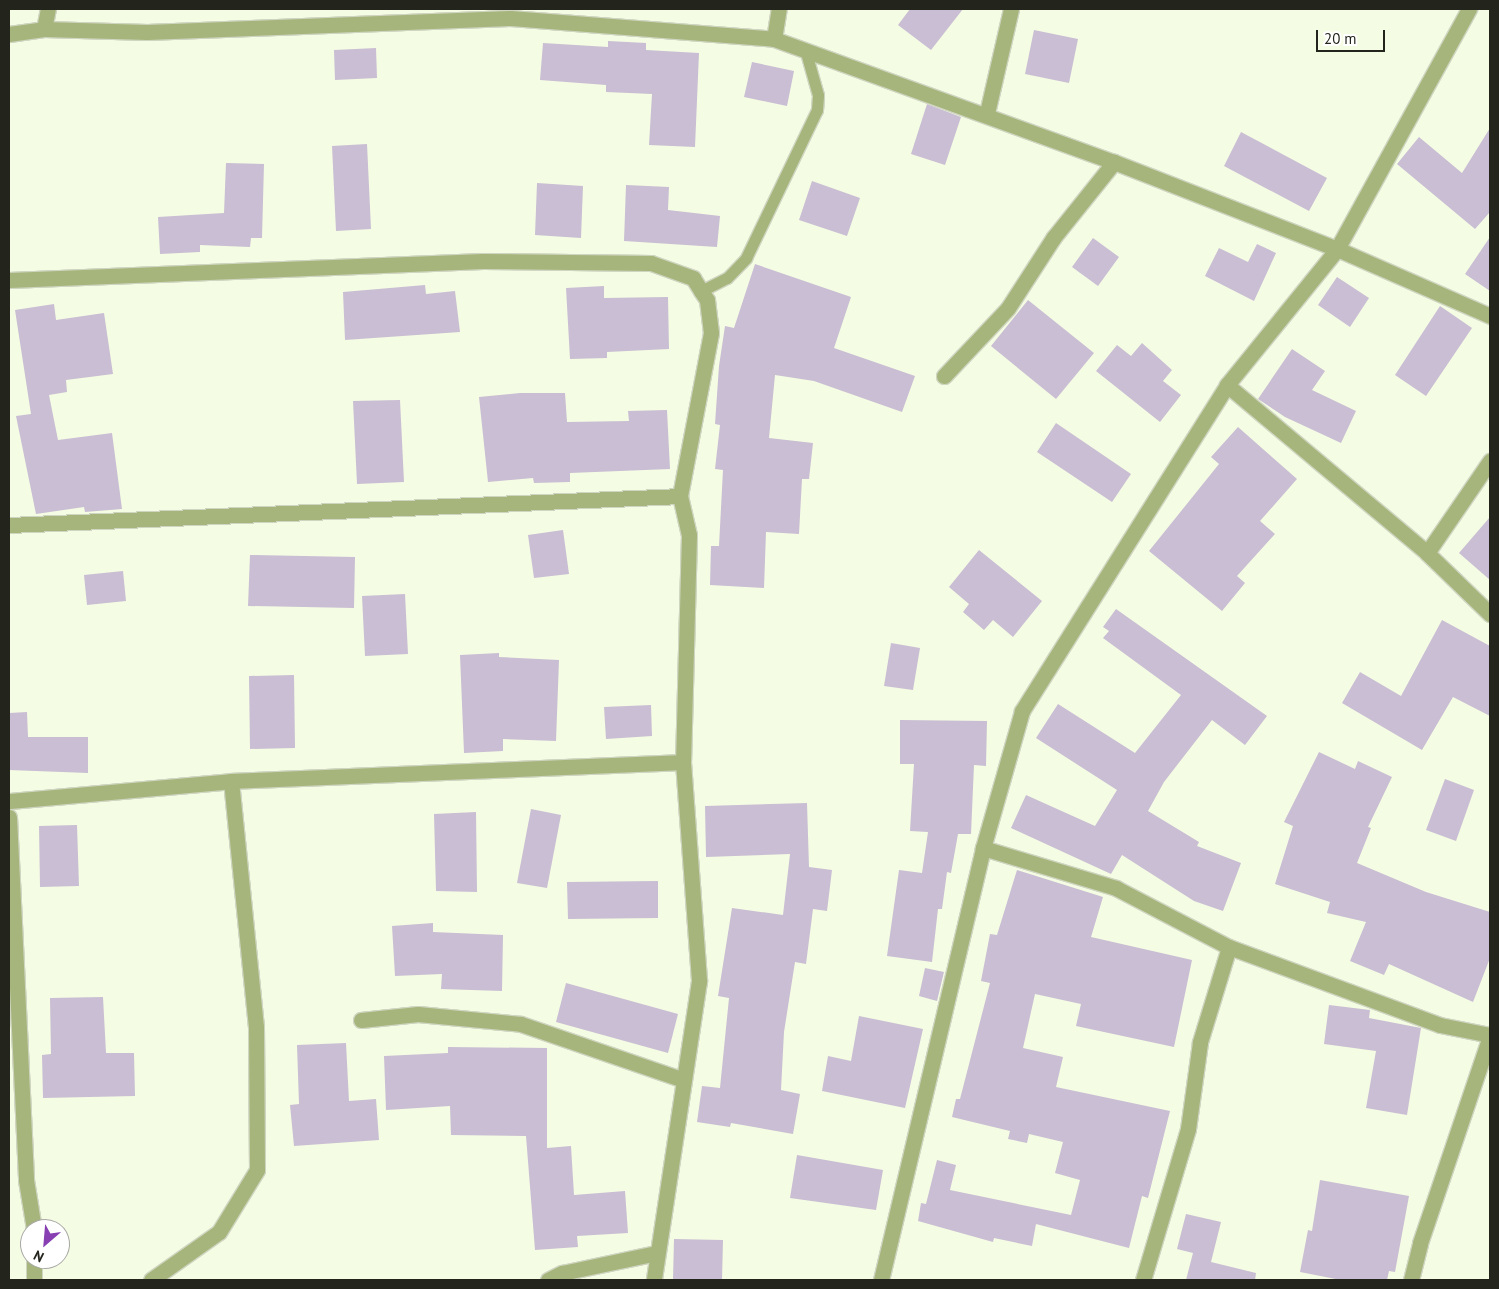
<!DOCTYPE html>
<html>
<head>
<meta charset="utf-8">
<style>
	body { margin:0 }
	#map { position:relative; width:1499px; height:1289px; overflow:hidden; background:#f5fce4; font-family:"PT Sans",sans-serif }
	div>[style] { position:absolute }
	[style*='--x'] { left:calc(var(--x)*1px); top:calc(var(--y)*1px); width:calc(var(--w)*1px); rotate:calc(var(--a)*1deg) }
	.building>* { inset:0; background:#c9bed3 }
	.roads { filter:drop-shadow(1px 0 #cfd5c0) drop-shadow(-1px 0 #cfd5c0) drop-shadow(0 1px #cfd5c0) drop-shadow(0 -1px #cfd5c0) }
	.lane>* { height:11px; margin:-5.5px; padding:0 5.5px; transform-origin:5.5px; border-radius:5.5px; background:#a6b57b }
	.street>* { height:15px; margin:-7.5px; padding:0 7.5px; transform-origin:7.5px; border-radius:7.5px; background:#a6b57b }
	span { translate:-50% -50%; white-space:nowrap; text-align:center; line-height:1.15; -webkit-text-stroke:4px #fff; paint-order:stroke }
	.frame { position:absolute; inset:0; border:10px solid #23251c; pointer-events:none }
	.north { position:absolute; left:20px; top:1219px; width:50px; height:50px; box-sizing:border-box; background:#fff; border:1px solid #a7a8a4; border-radius:50%; rotate:207deg; font-size:14px; font-weight:700; line-height:20px; text-align:center; color:#23251c }
	.north::after { content:''; display:block; margin:auto; width:18px; height:22px; background:#873fb2; clip-path:polygon(50% 0,100% 100%,50% 72%,0 100%) }
	.scale { position:absolute; left:1316px; top:30px; width:69px; height:22px; box-sizing:border-box; border:2px solid #23251c; border-top:0; padding-left:6px; font-size:15px; line-height:18px; white-space:nowrap; color:#23251c; -webkit-text-stroke:4px #fff; paint-order:stroke }
</style>
</head>
<body>
<div id="map">
	<div class="building">
		<div style="clip-path:polygon(910px 9px,963px 9px,931px 50px,898px 25px)"></div>
		<div style="clip-path:polygon(1034px 30px,1078px 39px,1069px 83px,1025px 74px)"></div>
		<div style="clip-path:polygon(608px 41px,646px 43px,646px 50px,699px 53px,695px 147px,649px 145px,652px 94px,606px 92px,606px 85px,540px 80px,543px 43px,608px 47px)"></div>
		<div style="clip-path:polygon(376px 48px,377px 78px,335px 80px,334px 50px)"></div>
		<div style="clip-path:polygon(752px 62px,794px 71px,787px 106px,744px 97px)"></div>
		<div style="clip-path:polygon(927px 104px,961px 117px,945px 165px,911px 154px)"></div>
		<div style="clip-path:polygon(1490px 128px,1490px 212px,1475px 229px,1397px 164px,1419px 137px,1462px 173px)"></div>
		<div style="clip-path:polygon(1241px 132px,1327px 178px,1309px 211px,1224px 166px)"></div>
		<div style="clip-path:polygon(367px 144px,371px 229px,336px 231px,332px 146px)"></div>
		<div style="clip-path:polygon(226px 163px,264px 164px,262px 238px,251px 238px,250px 247px,200px 245px,200px 252px,160px 254px,158px 217px,224px 213px)"></div>
		<div style="clip-path:polygon(812px 181px,860px 198px,847px 236px,799px 220px)"></div>
		<div style="clip-path:polygon(537px 183px,583px 186px,581px 238px,535px 235px)"></div>
		<div style="clip-path:polygon(626px 185px,669px 187px,668px 210px,720px 216px,717px 247px,624px 241px)"></div>
		<div style="clip-path:polygon(1490px 237px,1490px 291px,1465px 274px)"></div>
		<div style="clip-path:polygon(1093px 238px,1119px 257px,1098px 286px,1072px 267px)"></div>
		<div style="clip-path:polygon(1257px 244px,1276px 253px,1254px 301px,1205px 276px,1219px 248px,1248px 262px)"></div>
		<div style="clip-path:polygon(755px 264px,851px 297px,834px 348px,915px 376px,902px 412px,814px 381px,775px 375px,769px 438px,813px 443px,809px 479px,802px 479px,799px 534px,766px 532px,764px 588px,710px 585px,711px 546px,719px 546px,723px 470px,715px 469px,720px 425px,715px 424px,719px 366px,725px 326px,734px 328px)"></div>
		<div style="clip-path:polygon(1337px 277px,1369px 298px,1350px 327px,1318px 305px)"></div>
		<div style="clip-path:polygon(425px 285px,426px 294px,455px 291px,460px 332px,345px 340px,343px 292px)"></div>
		<div style="clip-path:polygon(604px 286px,604px 298px,668px 297px,669px 349px,607px 352px,607px 358px,570px 359px,566px 288px)"></div>
		<div style="clip-path:polygon(1028px 300px,1094px 353px,1056px 399px,991px 346px)"></div>
		<div style="clip-path:polygon(54px 304px,56px 320px,104px 313px,113px 374px,66px 380px,67px 392px,49px 395px,58px 440px,112px 433px,122px 509px,85px 512px,84px 507px,36px 514px,16px 416px,31px 414px,15px 310px)"></div>
		<div style="clip-path:polygon(1440px 306px,1472px 328px,1426px 396px,1395px 375px)"></div>
		<div style="clip-path:polygon(1142px 343px,1172px 370px,1163px 381px,1181px 395px,1160px 422px,1096px 371px,1117px 345px,1131px 356px)"></div>
		<div style="clip-path:polygon(1292px 349px,1325px 371px,1312px 390px,1356px 411px,1341px 443px,1285px 417px,1258px 399px)"></div>
		<div style="clip-path:polygon(520px 393px,565px 393px,567px 422px,629px 421px,628px 411px,667px 410px,670px 469px,570px 473px,570px 482px,534px 483px,533px 478px,488px 482px,479px 397px)"></div>
		<div style="clip-path:polygon(400px 400px,404px 482px,357px 484px,353px 401px)"></div>
		<div style="clip-path:polygon(1056px 423px,1131px 474px,1112px 502px,1037px 452px)"></div>
		<div style="clip-path:polygon(1238px 427px,1297px 479px,1260px 521px,1275px 534px,1237px 576px,1245px 583px,1222px 611px,1149px 551px,1219px 464px,1211px 457px)"></div>
		<div style="clip-path:polygon(1490px 517px,1490px 580px,1459px 553px)"></div>
		<div style="clip-path:polygon(563px 530px,569px 574px,534px 578px,528px 535px)"></div>
		<div style="clip-path:polygon(979px 550px,1042px 601px,1013px 637px,993px 620px,984px 630px,963px 612px,969px 604px,949px 587px)"></div>
		<div style="clip-path:polygon(250px 555px,355px 557px,354px 608px,248px 606px)"></div>
		<div style="clip-path:polygon(123px 571px,126px 601px,87px 605px,84px 575px)"></div>
		<div style="clip-path:polygon(405px 594px,408px 654px,365px 656px,362px 596px)"></div>
		<div style="clip-path:polygon(1116px 609px,1267px 716px,1245px 745px,1212px 720px,1164px 782px,1148px 811px,1199px 842px,1197px 846px,1241px 863px,1223px 911px,1194px 901px,1122px 855px,1111px 874px,1011px 828px,1026px 795px,1095px 826px,1117px 790px,1036px 738px,1058px 704px,1135px 753px,1181px 695px,1103px 638px,1109px 631px,1103px 627px)"></div>
		<div style="clip-path:polygon(1442px 620px,1490px 646px,1490px 716px,1453px 697px,1422px 750px,1342px 703px,1360px 672px,1401px 696px)"></div>
		<div style="clip-path:polygon(891px 643px,920px 648px,913px 690px,884px 686px)"></div>
		<div style="clip-path:polygon(499px 653px,499px 657px,559px 660px,556px 741px,503px 739px,503px 751px,464px 753px,460px 655px)"></div>
		<div style="clip-path:polygon(294px 675px,295px 748px,250px 749px,249px 676px)"></div>
		<div style="clip-path:polygon(651px 705px,652px 736px,606px 739px,604px 707px)"></div>
		<div style="clip-path:polygon(27px 712px,28px 737px,88px 737px,88px 773px,9px 770px,9px 713px)"></div>
		<div style="clip-path:polygon(900px 720px,987px 721px,986px 766px,974px 765px,971px 834px,958px 834px,951px 873px,947px 872px,942px 909px,938px 909px,932px 962px,887px 956px,899px 870px,922px 873px,928px 832px,910px 831px,914px 764px,900px 764px)"></div>
		<div style="clip-path:polygon(1319px 752px,1355px 769px,1358px 761px,1392px 777px,1368px 827px,1371px 828px,1357px 863px,1426px 892px,1490px 912px,1490px 958px,1473px 1002px,1389px 964px,1384px 975px,1350px 961px,1366px 922px,1327px 913px,1330px 902px,1275px 884px,1293px 826px,1284px 822px)"></div>
		<div style="clip-path:polygon(1445px 779px,1474px 790px,1456px 841px,1426px 830px)"></div>
		<div style="clip-path:polygon(807px 803px,809px 867px,832px 870px,827px 911px,813px 909px,806px 964px,795px 962px,784px 1032px,781px 1090px,800px 1094px,793px 1134px,731px 1123px,730px 1127px,697px 1122px,702px 1086px,720px 1088px,729px 998px,718px 996px,732px 908px,783px 915px,790px 854px,706px 857px,705px 806px)"></div>
		<div style="clip-path:polygon(531px 809px,561px 815px,547px 888px,517px 883px)"></div>
		<div style="clip-path:polygon(476px 812px,477px 892px,436px 891px,434px 814px)"></div>
		<div style="clip-path:polygon(77px 825px,79px 886px,40px 887px,39px 826px)"></div>
		<div style="clip-path:polygon(1017px 870px,1103px 897px,1091px 937px,1192px 960px,1174px 1047px,1076px 1026px,1081px 1004px,1035px 994px,1023px 1048px,1063px 1057px,1056px 1087px,1170px 1111px,1148px 1198px,1142px 1196px,1129px 1248px,1036px 1224px,1032px 1246px,994px 1238px,993px 1242px,918px 1221px,921px 1203px,926px 1204px,937px 1160px,956px 1165px,950px 1190px,1071px 1215px,1080px 1180px,1055px 1173px,1063px 1142px,1029px 1134px,1027px 1143px,1008px 1139px,1010px 1131px,952px 1117px,956px 1099px,960px 1099px,990px 983px,981px 981px,990px 934px,997px 935px)"></div>
		<div style="clip-path:polygon(658px 881px,658px 918px,568px 919px,567px 882px)"></div>
		<div style="clip-path:polygon(433px 923px,433px 932px,503px 935px,502px 991px,441px 989px,442px 974px,395px 976px,392px 926px)"></div>
		<div style="clip-path:polygon(925px 968px,944px 972px,937px 1001px,919px 996px)"></div>
		<div style="clip-path:polygon(566px 983px,678px 1014px,668px 1053px,556px 1022px)"></div>
		<div style="clip-path:polygon(103px 997px,106px 1053px,134px 1053px,135px 1096px,43px 1098px,42px 1055px,51px 1054px,50px 998px)"></div>
		<div style="clip-path:polygon(1329px 1005px,1370px 1010px,1369px 1018px,1421px 1028px,1407px 1115px,1366px 1108px,1376px 1051px,1324px 1044px)"></div>
		<div style="clip-path:polygon(859px 1016px,923px 1029px,905px 1108px,822px 1091px,828px 1056px,851px 1061px)"></div>
		<div style="clip-path:polygon(346px 1043px,349px 1101px,376px 1099px,379px 1140px,294px 1146px,290px 1105px,299px 1104px,297px 1045px)"></div>
		<div style="clip-path:polygon(448px 1047px,547px 1048px,547px 1148px,571px 1146px,574px 1195px,625px 1191px,628px 1233px,577px 1236px,578px 1247px,535px 1250px,526px 1136px,451px 1135px,450px 1106px,386px 1110px,384px 1056px,448px 1053px)"></div>
		<div style="clip-path:polygon(797px 1155px,883px 1170px,876px 1210px,790px 1198px)"></div>
		<div style="clip-path:polygon(1320px 1180px,1409px 1196px,1395px 1272px,1389px 1271px,1387px 1280px,1341px 1280px,1300px 1272px,1308px 1230px,1312px 1231px)"></div>
		<div style="clip-path:polygon(1186px 1214px,1221px 1222px,1211px 1262px,1256px 1273px,1255px 1280px,1186px 1280px,1193px 1253px,1177px 1249px)"></div>
		<div style="clip-path:polygon(674px 1239px,723px 1240px,722px 1280px,673px 1280px)"></div>
	</div>
	<div class="roads">
		<div class="lane">
			<div style="--x:701;--y:291;--w:29;--a:-27"></div>
			<div style="--x:727;--y:278;--w:28;--a:-46"></div>
			<div style="--x:746;--y:258;--w:164;--a:-64.4"></div>
			<div style="--x:817;--y:110;--w:15;--a:-86"></div>
			<div style="--x:818;--y:95;--w:48;--a:-105.8"></div>
		</div>
		<div class="street">
			<div style="--x:44;--y:29;--w:20;--a:-79"></div>
			<div style="--x:9;--y:34;--w:35;--a:-8"></div>
			<div style="--x:44;--y:29;--w:103;--a:1.7"></div>
			<div style="--x:147;--y:32;--w:363;--a:-2.2"></div>
			<div style="--x:510;--y:18;--w:265;--a:4.5"></div>
			<div style="--x:774;--y:39;--w:362;--a:19.9"></div>
			<div style="--x:1114;--y:162;--w:239;--a:21.3"></div>
			<div style="--x:1337;--y:249;--w:167;--a:23.6"></div>
			<div style="--x:774;--y:39;--w:30;--a:-81"></div>
			<div style="--x:987;--y:113;--w:107;--a:-77"></div>
			<div style="--x:9;--y:280;--w:474;--a:-2.3"></div>
			<div style="--x:483;--y:261;--w:168;--a:0.7"></div>
			<div style="--x:651;--y:263;--w:45;--a:19.7"></div>
			<div style="--x:693;--y:278;--w:15;--a:58"></div>
			<div style="--x:701;--y:291;--w:11;--a:56"></div>
			<div style="--x:707;--y:300;--w:33;--a:83"></div>
			<div style="--x:711;--y:333;--w:166;--a:100.8"></div>
			<div style="--x:680;--y:496;--w:40;--a:77"></div>
			<div style="--x:689;--y:535;--w:227;--a:91.5"></div>
			<div style="--x:683;--y:762;--w:220;--a:85.8"></div>
			<div style="--x:699;--y:981;--w:302;--a:98.6"></div>
			<div style="--x:944;--y:376;--w:93;--a:-46.7"></div>
			<div style="--x:1008;--y:308;--w:85;--a:-57.1"></div>
			<div style="--x:1054;--y:237;--w:96;--a:-51.3"></div>
			<div style="--x:1227;--y:385;--w:261;--a:40"></div>
			<div style="--x:1427;--y:553;--w:88;--a:44.1"></div>
			<div style="--x:9;--y:525;--w:672;--a:-2.47"></div>
			<div style="--x:1427;--y:553;--w:112;--a:-55.6"></div>
			<div style="--x:9;--y:801;--w:223;--a:-5.1"></div>
			<div style="--x:231;--y:781;--w:452;--a:-2.4"></div>
			<div style="--x:9;--y:817;--w:363;--a:87.3"></div>
			<div style="--x:26;--y:1180;--w:50;--a:80.7"></div>
			<div style="--x:983;--y:848;--w:139;--a:16.7"></div>
			<div style="--x:1116;--y:888;--w:127;--a:27.6"></div>
			<div style="--x:1229;--y:947;--w:225;--a:20.3"></div>
			<div style="--x:1440;--y:1025;--w:51;--a:11.3"></div>
			<div style="--x:361;--y:1020;--w:57;--a:-6"></div>
			<div style="--x:418;--y:1014;--w:103;--a:5.5"></div>
			<div style="--x:521;--y:1024;--w:172;--a:19"></div>
			<div style="--x:34;--y:1280;--w:21;--a:-90"></div>
			<div style="--x:151;--y:1280;--w:83;--a:-35.2"></div>
			<div style="--x:219;--y:1232;--w:73;--a:-58.5"></div>
			<div style="--x:257;--y:1170;--w:143;--a:-90.4"></div>
			<div style="--x:256;--y:1027;--w:247;--a:-95.8"></div>
			<div style="--x:548;--y:1280;--w:16;--a:-27"></div>
			<div style="--x:562;--y:1273;--w:96;--a:-12"></div>
			<div style="--x:881;--y:1280;--w:444;--a:-76.7"></div>
			<div style="--x:983;--y:848;--w:142;--a:-74.1"></div>
			<div style="--x:1022;--y:711;--w:385;--a:-57.8"></div>
			<div style="--x:1227;--y:385;--w:175;--a:-51"></div>
			<div style="--x:1337;--y:249;--w:274;--a:-61.2"></div>
			<div style="--x:1143;--y:1280;--w:158;--a:-73.4"></div>
			<div style="--x:1188;--y:1129;--w:88;--a:-82.1"></div>
			<div style="--x:1200;--y:1042;--w:99;--a:-73"></div>
			<div style="--x:1411;--y:1280;--w:38;--a:-76"></div>
			<div style="--x:1420;--y:1243;--w:219;--a:-71.3"></div>
		</div>
	</div>
	<div class="frame"></div>
	<div class="north">N</div>
	<div class="scale">20 m</div>
</div>
</body>
</html>
